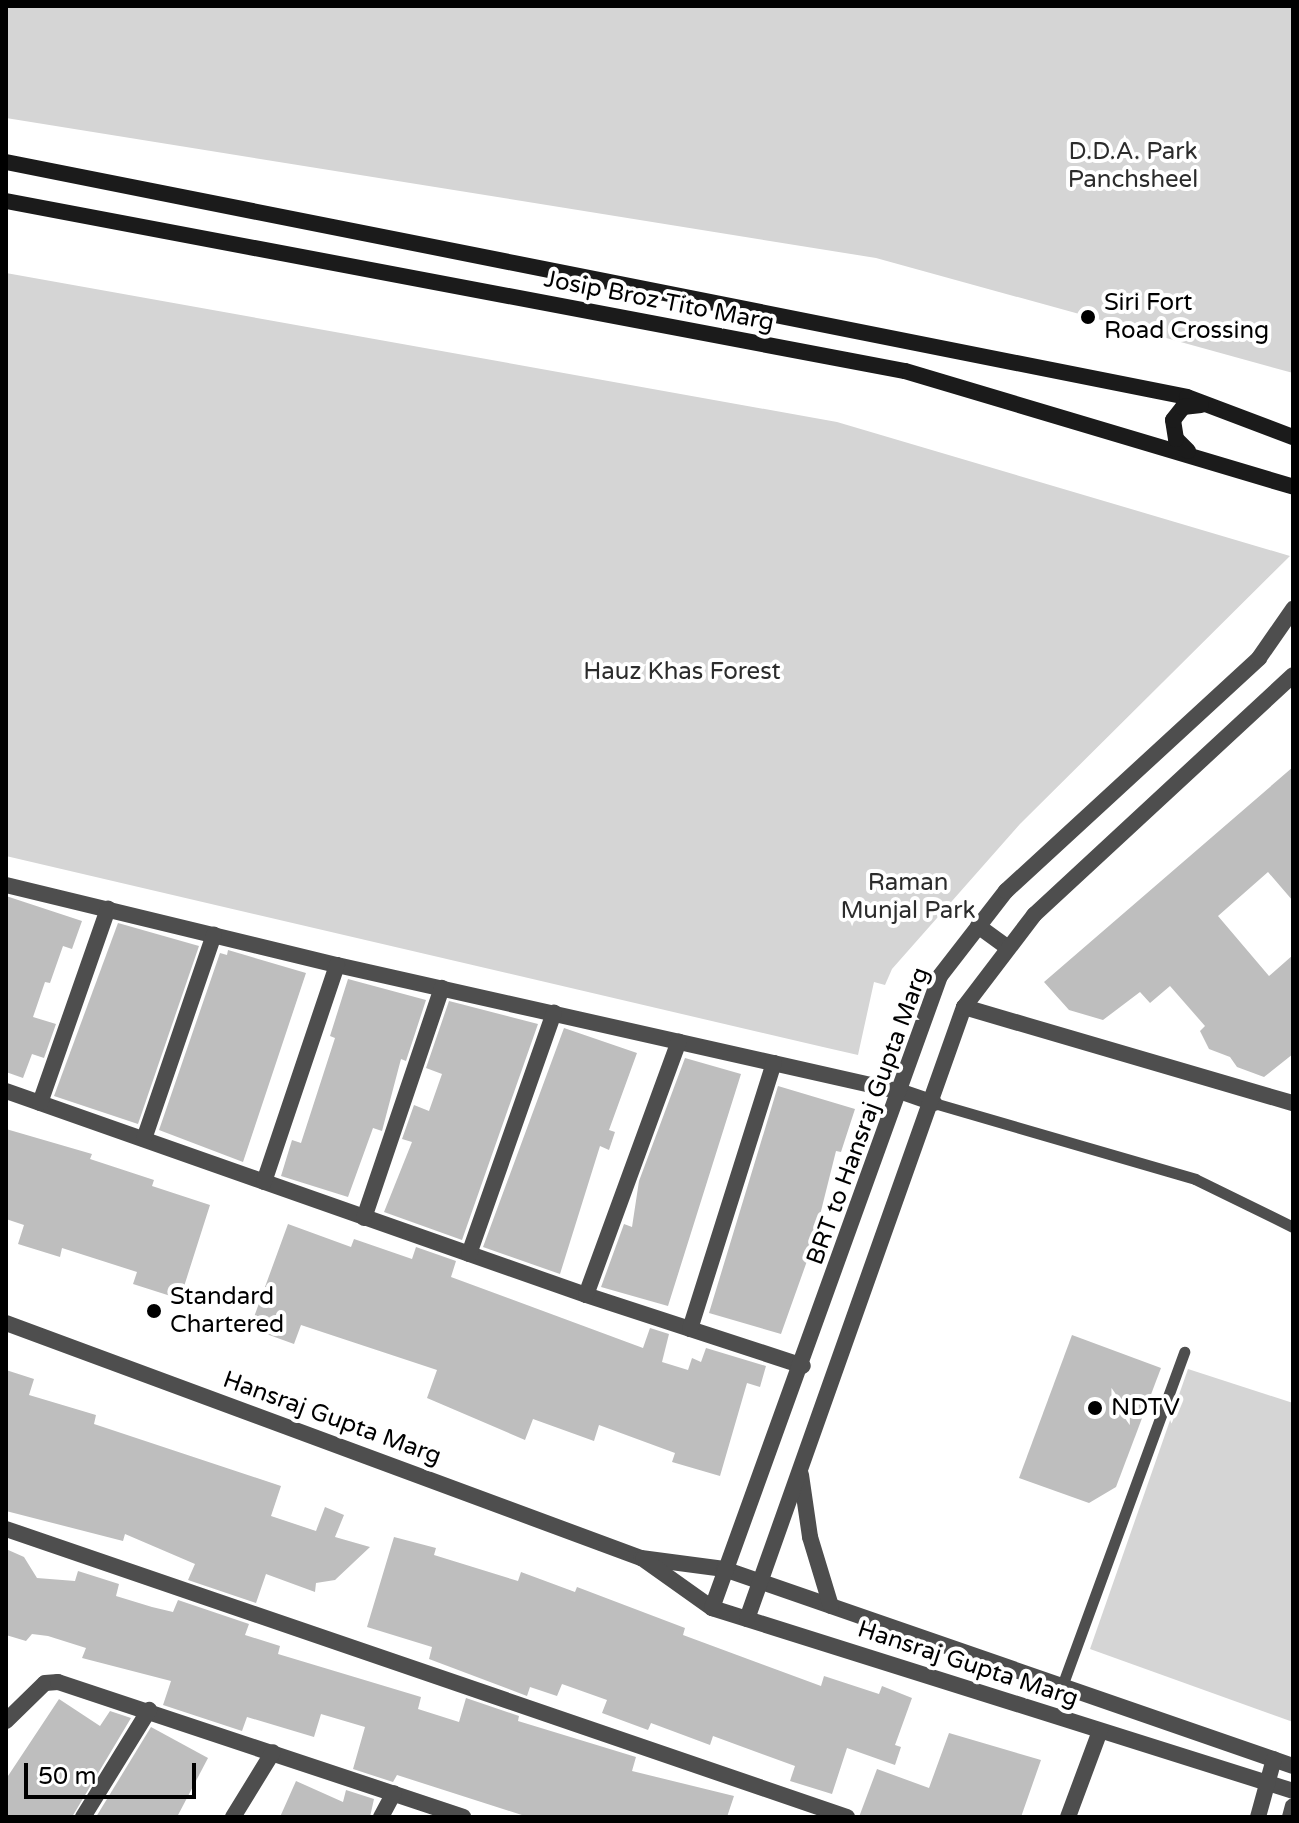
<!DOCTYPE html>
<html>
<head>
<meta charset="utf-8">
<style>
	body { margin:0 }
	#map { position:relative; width:1299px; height:1823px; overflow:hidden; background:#fff; font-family:"Varela Round",sans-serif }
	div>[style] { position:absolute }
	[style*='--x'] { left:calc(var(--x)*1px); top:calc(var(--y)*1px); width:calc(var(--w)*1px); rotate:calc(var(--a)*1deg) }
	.green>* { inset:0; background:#d5d5d5 }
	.building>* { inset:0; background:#bebebe }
	.service>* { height:11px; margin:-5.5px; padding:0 5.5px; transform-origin:5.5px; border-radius:5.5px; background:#4e4e4e }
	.minor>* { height:16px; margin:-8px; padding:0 8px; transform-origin:8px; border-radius:8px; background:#4e4e4e }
	.tertiary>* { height:16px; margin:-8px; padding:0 8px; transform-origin:8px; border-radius:8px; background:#4e4e4e }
	.secondary>* { height:16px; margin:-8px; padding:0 8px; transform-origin:8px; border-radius:8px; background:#1b1b1b }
	.dots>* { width:22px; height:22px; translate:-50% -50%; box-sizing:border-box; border:4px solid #fff; border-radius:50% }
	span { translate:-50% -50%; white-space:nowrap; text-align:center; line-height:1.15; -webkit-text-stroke:8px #fff; paint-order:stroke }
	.park-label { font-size:24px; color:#2c2c2c }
	.street-label { font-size:24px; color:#000 }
	.poi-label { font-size:24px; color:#000 }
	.left { translate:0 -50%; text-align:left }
	.frame { position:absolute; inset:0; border:8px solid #000; pointer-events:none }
	.scale { position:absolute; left:24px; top:1763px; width:172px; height:36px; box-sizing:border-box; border:4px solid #000; border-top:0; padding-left:10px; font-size:24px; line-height:28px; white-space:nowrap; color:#000; -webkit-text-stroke:6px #fff; paint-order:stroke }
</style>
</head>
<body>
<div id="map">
	<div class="green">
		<div style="clip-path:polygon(6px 6px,1293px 6px,1293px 373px,876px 258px,6px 118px)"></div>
		<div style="clip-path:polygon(6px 273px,837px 422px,1290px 556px,1020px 824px,892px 969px,885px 985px,874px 982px,858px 1055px,823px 1047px,6px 856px)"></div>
		<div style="clip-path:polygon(1188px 1369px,1293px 1403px,1293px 1722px,1090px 1649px)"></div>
	</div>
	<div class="building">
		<div style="clip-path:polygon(1293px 767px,1293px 901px,1268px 872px,1218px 916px,1269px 976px,1293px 955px,1293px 1054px,1264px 1077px,1237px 1067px,1230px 1057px,1209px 1049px,1200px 1031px,1205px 1026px,1170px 986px,1150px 1003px,1140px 992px,1103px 1020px,1069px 1010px,1044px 982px)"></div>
		<div style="clip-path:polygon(6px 896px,82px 921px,72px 949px,63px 946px,50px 983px,45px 982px,33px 1017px,56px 1024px,44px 1058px,32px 1054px,23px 1078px,6px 1072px)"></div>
		<div style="clip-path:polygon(118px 923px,199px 946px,138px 1124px,54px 1096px)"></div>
		<div style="clip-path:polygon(228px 950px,306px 973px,243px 1162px,159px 1130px,220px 953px,227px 955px)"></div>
		<div style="clip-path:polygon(348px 979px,426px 1000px,406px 1061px,401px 1059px,382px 1131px,373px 1128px,348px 1197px,281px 1176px,292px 1140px,301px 1143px,335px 1038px,330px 1036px)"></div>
		<div style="clip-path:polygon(449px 1001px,538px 1024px,462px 1240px,384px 1212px,412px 1142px,402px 1139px,414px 1105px,429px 1111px,442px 1074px,426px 1068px)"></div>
		<div style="clip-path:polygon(564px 1028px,637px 1053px,609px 1130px,615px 1132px,609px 1150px,600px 1146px,560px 1274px,483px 1247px)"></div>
		<div style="clip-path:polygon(685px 1058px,741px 1074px,668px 1306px,601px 1287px,624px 1224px,632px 1227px,639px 1181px)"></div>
		<div style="clip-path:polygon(778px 1086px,855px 1109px,841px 1152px,836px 1151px,812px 1247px,781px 1334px,709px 1313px)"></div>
		<div style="clip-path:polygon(6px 1129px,92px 1154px,90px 1159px,154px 1180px,152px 1186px,210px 1205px,180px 1299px,133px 1284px,137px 1272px,62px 1248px,60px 1257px,18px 1244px,24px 1225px,6px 1219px)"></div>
		<div style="clip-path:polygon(288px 1224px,351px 1247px,354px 1239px,412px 1259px,416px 1247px,456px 1261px,451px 1277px,643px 1348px,650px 1328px,669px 1334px,662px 1362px,688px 1370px,692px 1358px,701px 1362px,706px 1348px,766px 1366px,760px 1387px,747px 1383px,720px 1476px,672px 1462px,675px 1453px,599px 1425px,594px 1441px,533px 1419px,525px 1440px,427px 1398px,437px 1370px,301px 1325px,294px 1344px,250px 1328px)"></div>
		<div style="clip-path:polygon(1072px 1335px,1161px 1368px,1116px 1487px,1089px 1503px,1019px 1478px)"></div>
		<div style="clip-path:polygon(6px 1370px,34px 1379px,29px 1395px,96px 1415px,94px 1424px,281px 1486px,271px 1516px,316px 1531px,325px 1507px,344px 1515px,335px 1537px,370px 1547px,335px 1580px,316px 1583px,315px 1592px,266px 1574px,256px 1603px,188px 1580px,195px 1564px,125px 1534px,123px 1541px,6px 1511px)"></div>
		<div style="clip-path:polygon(394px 1537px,436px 1548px,434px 1555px,518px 1581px,521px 1572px,575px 1592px,577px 1587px,685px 1628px,683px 1635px,821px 1686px,824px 1676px,879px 1694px,882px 1686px,912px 1698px,895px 1745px,901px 1747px,895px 1765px,847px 1748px,832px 1794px,790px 1781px,795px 1766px,713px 1736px,710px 1745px,651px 1723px,648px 1730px,602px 1713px,607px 1700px,562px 1684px,557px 1696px,530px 1687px,527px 1696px,429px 1659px,432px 1647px,367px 1627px)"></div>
		<div style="clip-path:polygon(6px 1549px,24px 1557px,37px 1578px,75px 1581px,78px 1571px,119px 1584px,116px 1596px,152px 1607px,173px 1612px,178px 1600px,249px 1624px,245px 1635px,280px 1646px,278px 1654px,421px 1697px,418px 1709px,459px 1722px,466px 1698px,519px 1716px,518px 1721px,636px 1757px,632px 1771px,734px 1796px,727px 1817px,528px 1817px,397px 1775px,393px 1782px,353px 1769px,365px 1727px,321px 1714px,314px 1737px,247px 1717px,242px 1731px,163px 1705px,171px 1681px,82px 1658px,86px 1648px,48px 1636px,32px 1634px,26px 1641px,6px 1635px)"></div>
		<div style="clip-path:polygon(59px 1699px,100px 1726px,110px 1711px,131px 1718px,72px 1817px,6px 1817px,6px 1779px)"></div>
		<div style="clip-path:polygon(151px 1727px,208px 1758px,177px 1817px,96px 1817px)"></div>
		<div style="clip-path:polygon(949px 1733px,1041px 1760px,1021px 1817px,859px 1817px,877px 1769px,929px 1788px)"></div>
		<div style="clip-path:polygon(296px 1781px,343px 1802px,346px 1790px,374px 1799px,370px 1817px,280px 1817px)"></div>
	</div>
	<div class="service">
		<div style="--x:934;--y:1103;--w:272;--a:16.2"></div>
		<div style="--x:1195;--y:1179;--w:109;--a:26.1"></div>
		<div style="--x:1062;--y:1686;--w:356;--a:-69.9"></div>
	</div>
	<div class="minor">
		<div style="--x:6;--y:885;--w:341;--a:13.6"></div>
		<div style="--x:337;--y:965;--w:579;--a:12.67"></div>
		<div style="--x:902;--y:1092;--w:34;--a:19"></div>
		<div style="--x:964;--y:1007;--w:343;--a:16.3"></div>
		<div style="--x:6;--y:1091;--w:615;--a:19.38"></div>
		<div style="--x:586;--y:1295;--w:228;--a:18.1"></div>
		<div style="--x:40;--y:1103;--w:206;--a:-70.7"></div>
		<div style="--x:144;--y:1139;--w:216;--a:-71.1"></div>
		<div style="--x:264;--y:1182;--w:229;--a:-71.4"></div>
		<div style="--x:364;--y:1218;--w:243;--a:-71.3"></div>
		<div style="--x:469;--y:1254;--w:256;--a:-70.6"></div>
		<div style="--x:586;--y:1295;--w:270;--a:-69.9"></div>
		<div style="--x:690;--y:1329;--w:279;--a:-72.5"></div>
		<div style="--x:6;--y:1529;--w:889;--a:18.9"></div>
		<div style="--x:6;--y:1721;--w:54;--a:-44.3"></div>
		<div style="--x:45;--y:1683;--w:13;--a:-4"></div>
		<div style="--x:58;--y:1682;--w:427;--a:18.4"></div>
		<div style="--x:83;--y:1817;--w:126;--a:-58.3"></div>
		<div style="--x:233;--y:1817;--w:76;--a:-58.4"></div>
		<div style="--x:381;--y:1817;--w:27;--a:-62"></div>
	</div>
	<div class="tertiary">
		<div style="--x:978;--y:926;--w:37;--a:36"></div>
		<div style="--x:6;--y:1323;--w:677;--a:20.31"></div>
		<div style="--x:641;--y:1558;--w:84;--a:7.5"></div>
		<div style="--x:724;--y:1569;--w:602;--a:19.1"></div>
		<div style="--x:801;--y:1475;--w:63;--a:81.7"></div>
		<div style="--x:810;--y:1537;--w:72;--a:73.1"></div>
		<div style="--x:643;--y:1559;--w:85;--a:35.4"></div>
		<div style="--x:712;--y:1608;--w:609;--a:17.48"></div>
		<div style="--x:712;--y:1608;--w:672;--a:-70.16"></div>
		<div style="--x:940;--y:976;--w:108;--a:-52.2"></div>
		<div style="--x:1006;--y:891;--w:344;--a:-42.6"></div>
		<div style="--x:1259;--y:658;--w:60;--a:-55.2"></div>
		<div style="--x:747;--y:1619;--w:649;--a:-70.48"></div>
		<div style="--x:964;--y:1007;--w:116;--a:-52.7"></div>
		<div style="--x:1034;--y:915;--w:353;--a:-42.8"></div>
		<div style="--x:1068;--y:1817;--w:92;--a:-69.6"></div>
		<div style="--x:1258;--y:1817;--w:60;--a:-74.6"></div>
		<div style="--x:1290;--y:1817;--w:11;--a:-75"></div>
	</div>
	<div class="secondary">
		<div style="--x:6;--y:162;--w:1204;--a:11.25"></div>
		<div style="--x:1187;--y:397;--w:113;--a:20.7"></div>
		<div style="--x:6;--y:201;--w:915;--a:10.71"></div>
		<div style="--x:905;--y:371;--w:405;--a:16.6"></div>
		<div style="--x:1188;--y:451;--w:17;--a:-135"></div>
		<div style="--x:1176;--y:439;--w:19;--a:-99"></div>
		<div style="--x:1173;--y:420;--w:16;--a:-52"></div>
		<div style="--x:1183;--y:407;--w:18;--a:-6"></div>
	</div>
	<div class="dots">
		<div style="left:1088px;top:317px;background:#000"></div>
		<div style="left:154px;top:1311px;background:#000"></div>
		<div style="left:1095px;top:1408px;background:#000"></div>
	</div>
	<div class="park-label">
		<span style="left:1133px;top:166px">D.D.A. Park<br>Panchsheel</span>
		<span style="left:682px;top:672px">Hauz Khas Forest</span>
		<span style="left:908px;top:897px">Raman<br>Munjal Park</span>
	</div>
	<div class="street-label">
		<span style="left:659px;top:301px;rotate:11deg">Josip Broz Tito Marg</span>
		<span style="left:868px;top:1116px;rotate:-70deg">BRT to Hansraj Gupta Marg</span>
		<span style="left:332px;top:1418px;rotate:20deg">Hansraj Gupta Marg</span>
		<span style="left:968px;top:1664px;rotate:18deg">Hansraj Gupta Marg</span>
	</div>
	<div class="poi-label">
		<span class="left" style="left:1104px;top:317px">Siri Fort<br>Road Crossing</span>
		<span class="left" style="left:170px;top:1311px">Standard<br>Chartered</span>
		<span class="left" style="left:1111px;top:1408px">NDTV</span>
	</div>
	<div class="frame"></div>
	<div class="scale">50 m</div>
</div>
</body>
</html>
